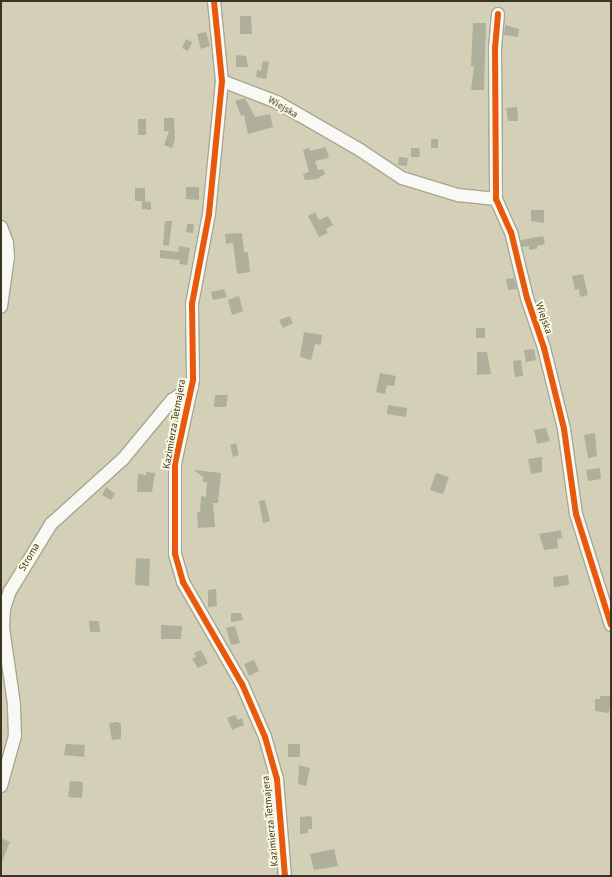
<!DOCTYPE html>
<html>
<head>
<meta charset="utf-8">
<style>
	body { margin:0 }
	#map { position:relative; width:612px; height:877px; overflow:hidden; background:#d3d0b7; font-family:"PT Sans",sans-serif }
	div>[style] { position:absolute }
	[style*='--x'] { left:calc(var(--x)*1px); top:calc(var(--y)*1px); width:calc(var(--w)*1px); rotate:calc(var(--a)*1deg) }
	.building>* { inset:0; background:#aeb09c }
	.roads { filter:drop-shadow(1px 0 #a8a692) drop-shadow(-1px 0 #a8a692) drop-shadow(0 1px #a8a692) drop-shadow(0 -1px #a8a692) }
	.minor>* { height:12px; margin:-6px; padding:0 6px; transform-origin:6px; border-radius:6px; background:#f8f8f4 }
	.cycleway>* { height:6px; margin:-3px; padding:0 3px; transform-origin:3px; border-radius:3px; background:#e8590c }
	span { translate:-50% -50%; white-space:nowrap; text-align:center; line-height:1.15; -webkit-text-stroke:4px #fcfae3; paint-order:stroke }
	.street-label { font-size:10px; color:#383623 }
	.frame { position:absolute; inset:0; border:2px solid #383623; pointer-events:none }
</style>
</head>
<body>
<div id="map">
	<div class="building">
		<div style="clip-path:polygon(240px 16px,251px 16px,252px 34px,240px 34px)"></div>
		<div style="clip-path:polygon(473px 23px,486px 23px,484px 90px,471px 90px,474px 66px,471px 66px)"></div>
		<div style="clip-path:polygon(505px 25px,519px 29px,518px 37px,504px 35px)"></div>
		<div style="clip-path:polygon(206px 32px,210px 46px,201px 49px,197px 34px)"></div>
		<div style="clip-path:polygon(186px 39px,192px 42px,188px 51px,182px 48px)"></div>
		<div style="clip-path:polygon(236px 55px,246px 56px,248px 67px,236px 67px)"></div>
		<div style="clip-path:polygon(263px 61px,269px 62px,266px 79px,256px 77px,257px 70px,261px 71px)"></div>
		<div style="clip-path:polygon(245px 98px,255px 117px,270px 114px,273px 127px,248px 134px,244px 115px,241px 116px,235px 101px)"></div>
		<div style="clip-path:polygon(517px 107px,518px 121px,508px 121px,506px 108px)"></div>
		<div style="clip-path:polygon(164px 118px,174px 118px,175px 139px,172px 148px,164px 145px,169px 131px,164px 131px)"></div>
		<div style="clip-path:polygon(138px 119px,146px 119px,146px 135px,138px 135px)"></div>
		<div style="clip-path:polygon(431px 139px,438px 139px,438px 148px,431px 148px)"></div>
		<div style="clip-path:polygon(326px 147px,329px 158px,315px 161px,318px 170px,323px 169px,325px 174px,317px 179px,305px 180px,303px 174px,309px 172px,303px 150px,309px 148px,310px 151px)"></div>
		<div style="clip-path:polygon(411px 148px,419px 148px,420px 157px,411px 157px)"></div>
		<div style="clip-path:polygon(399px 157px,408px 158px,407px 166px,398px 165px)"></div>
		<div style="clip-path:polygon(186px 187px,199px 187px,199px 200px,186px 199px)"></div>
		<div style="clip-path:polygon(135px 188px,145px 188px,145px 201px,135px 201px)"></div>
		<div style="clip-path:polygon(142px 201px,151px 202px,151px 210px,142px 209px)"></div>
		<div style="clip-path:polygon(531px 210px,544px 210px,544px 223px,531px 221px)"></div>
		<div style="clip-path:polygon(315px 212px,319px 220px,328px 216px,333px 225px,326px 229px,328px 233px,319px 237px,308px 216px)"></div>
		<div style="clip-path:polygon(165px 221px,172px 221px,169px 246px,163px 245px)"></div>
		<div style="clip-path:polygon(187px 224px,194px 224px,193px 233px,186px 232px)"></div>
		<div style="clip-path:polygon(242px 233px,244px 252px,248px 252px,250px 272px,237px 274px,233px 243px,226px 244px,225px 234px)"></div>
		<div style="clip-path:polygon(543px 236px,545px 244px,537px 246px,537px 249px,529px 250px,529px 246px,522px 247px,521px 240px)"></div>
		<div style="clip-path:polygon(179px 246px,190px 248px,187px 265px,179px 264px,180px 260px,160px 258px,160px 250px,178px 252px)"></div>
		<div style="clip-path:polygon(583px 274px,588px 295px,580px 297px,579px 289px,575px 290px,572px 276px)"></div>
		<div style="clip-path:polygon(514px 278px,517px 289px,508px 290px,506px 279px)"></div>
		<div style="clip-path:polygon(224px 289px,227px 297px,213px 300px,211px 292px)"></div>
		<div style="clip-path:polygon(239px 296px,243px 311px,232px 315px,228px 300px)"></div>
		<div style="clip-path:polygon(290px 316px,293px 323px,283px 328px,279px 320px)"></div>
		<div style="clip-path:polygon(476px 328px,485px 328px,485px 338px,476px 338px)"></div>
		<div style="clip-path:polygon(304px 332px,322px 335px,321px 345px,315px 344px,311px 360px,300px 357px)"></div>
		<div style="clip-path:polygon(534px 349px,536px 360px,526px 362px,524px 350px)"></div>
		<div style="clip-path:polygon(477px 352px,487px 352px,491px 374px,477px 375px)"></div>
		<div style="clip-path:polygon(521px 360px,523px 376px,515px 377px,513px 361px)"></div>
		<div style="clip-path:polygon(380px 373px,396px 376px,394px 386px,387px 385px,385px 394px,376px 392px)"></div>
		<div style="clip-path:polygon(215px 395px,228px 395px,226px 407px,214px 407px)"></div>
		<div style="clip-path:polygon(388px 405px,407px 408px,406px 417px,387px 414px)"></div>
		<div style="clip-path:polygon(546px 428px,550px 441px,537px 444px,534px 430px)"></div>
		<div style="clip-path:polygon(595px 433px,597px 456px,588px 458px,584px 435px)"></div>
		<div style="clip-path:polygon(236px 443px,239px 455px,233px 457px,230px 445px)"></div>
		<div style="clip-path:polygon(542px 457px,542px 472px,531px 474px,528px 459px)"></div>
		<div style="clip-path:polygon(600px 468px,601px 479px,588px 481px,586px 470px)"></div>
		<div style="clip-path:polygon(194px 470px,221px 473px,218px 503px,213px 503px,215px 527px,198px 528px,197px 512px,200px 512px,201px 496px,206px 497px,207px 482px,203px 482px,203px 477px)"></div>
		<div style="clip-path:polygon(146px 472px,155px 473px,152px 492px,137px 492px,138px 474px,146px 475px)"></div>
		<div style="clip-path:polygon(436px 473px,449px 477px,443px 494px,430px 490px)"></div>
		<div style="clip-path:polygon(106px 487px,115px 494px,111px 500px,102px 495px)"></div>
		<div style="clip-path:polygon(265px 500px,270px 521px,263px 523px,259px 501px)"></div>
		<div style="clip-path:polygon(561px 530px,562px 538px,557px 539px,558px 548px,544px 550px,539px 534px)"></div>
		<div style="clip-path:polygon(136px 558px,150px 559px,149px 586px,135px 585px)"></div>
		<div style="clip-path:polygon(568px 575px,569px 585px,554px 587px,553px 577px)"></div>
		<div style="clip-path:polygon(216px 589px,217px 606px,208px 607px,208px 590px)"></div>
		<div style="clip-path:polygon(231px 613px,241px 613px,243px 620px,231px 622px)"></div>
		<div style="clip-path:polygon(89px 621px,99px 621px,100px 632px,90px 632px)"></div>
		<div style="clip-path:polygon(161px 625px,182px 626px,181px 639px,161px 639px)"></div>
		<div style="clip-path:polygon(235px 626px,240px 643px,231px 645px,226px 628px)"></div>
		<div style="clip-path:polygon(201px 650px,208px 663px,198px 668px,192px 659px,196px 657px,194px 653px)"></div>
		<div style="clip-path:polygon(254px 660px,259px 671px,249px 676px,244px 664px)"></div>
		<div style="clip-path:polygon(600px 696px,611px 696px,609px 713px,595px 711px,595px 699px,600px 699px)"></div>
		<div style="clip-path:polygon(235px 715px,238px 720px,242px 718px,244px 725px,232px 730px,227px 718px)"></div>
		<div style="clip-path:polygon(117px 722px,121px 724px,121px 739px,112px 740px,109px 723px)"></div>
		<div style="clip-path:polygon(66px 744px,85px 745px,84px 757px,64px 755px)"></div>
		<div style="clip-path:polygon(288px 744px,300px 744px,300px 757px,288px 757px)"></div>
		<div style="clip-path:polygon(299px 765px,310px 768px,306px 786px,298px 784px)"></div>
		<div style="clip-path:polygon(70px 781px,83px 782px,82px 798px,68px 797px)"></div>
		<div style="clip-path:polygon(308px 816px,312px 817px,312px 829px,308px 829px,308px 833px,300px 834px,300px 817px)"></div>
		<div style="clip-path:polygon(1px 838px,10px 842px,1px 864px)"></div>
		<div style="clip-path:polygon(334px 849px,338px 866px,314px 870px,310px 854px)"></div>
	</div>
	<div class="roads">
		<div class="minor">
			<div style="--x:214;--y:1;--w:80;--a:84.3"></div>
			<div style="--x:222;--y:81;--w:134;--a:95.6"></div>
			<div style="--x:209;--y:214;--w:92;--a:100.7"></div>
			<div style="--x:192;--y:304;--w:76;--a:89.2"></div>
			<div style="--x:193;--y:380;--w:86;--a:102.1"></div>
			<div style="--x:175;--y:464;--w:90;--a:90"></div>
			<div style="--x:175;--y:554;--w:29;--a:74"></div>
			<div style="--x:183;--y:582;--w:118;--a:60"></div>
			<div style="--x:242;--y:684;--w:58;--a:66.5"></div>
			<div style="--x:265;--y:737;--w:44;--a:74.1"></div>
			<div style="--x:277;--y:779;--w:97;--a:85.3"></div>
			<div style="--x:498;--y:14;--w:34;--a:95"></div>
			<div style="--x:495;--y:48;--w:151;--a:89.6"></div>
			<div style="--x:496;--y:199;--w:36;--a:66"></div>
			<div style="--x:511;--y:232;--w:68;--a:76.4"></div>
			<div style="--x:527;--y:298;--w:53;--a:71.2"></div>
			<div style="--x:544;--y:348;--w:83;--a:76.1"></div>
			<div style="--x:564;--y:429;--w:86;--a:82"></div>
			<div style="--x:576;--y:514;--w:116;--a:72.5"></div>
			<div style="--x:222;--y:81;--w:59;--a:20.9"></div>
			<div style="--x:277;--y:102;--w:96;--a:30"></div>
			<div style="--x:360;--y:150;--w:50;--a:33.7"></div>
			<div style="--x:402;--y:178;--w:59;--a:16.9"></div>
			<div style="--x:458;--y:195;--w:38;--a:6"></div>
			<div style="--x:1;--y:227;--w:17;--a:69"></div>
			<div style="--x:7;--y:243;--w:14;--a:86"></div>
			<div style="--x:8;--y:257;--w:50;--a:98"></div>
			<div style="--x:1;--y:786;--w:52;--a:-74.4"></div>
			<div style="--x:15;--y:736;--w:32;--a:-92"></div>
			<div style="--x:14;--y:704;--w:77;--a:-98.2"></div>
			<div style="--x:3;--y:628;--w:19;--a:-87"></div>
			<div style="--x:4;--y:609;--w:19;--a:-72"></div>
			<div style="--x:10;--y:591;--w:79;--a:-58.5"></div>
			<div style="--x:51;--y:524;--w:97;--a:-42.1"></div>
			<div style="--x:123;--y:459;--w:77;--a:-50.3"></div>
			<div style="--x:172;--y:400;--w:24;--a:-33"></div>
		</div>
	</div>
	<div class="cycleway">
		<div style="--x:214;--y:1;--w:80;--a:84.3"></div>
		<div style="--x:222;--y:81;--w:134;--a:95.6"></div>
		<div style="--x:209;--y:214;--w:92;--a:100.7"></div>
		<div style="--x:192;--y:304;--w:76;--a:89.2"></div>
		<div style="--x:193;--y:380;--w:86;--a:102.1"></div>
		<div style="--x:175;--y:464;--w:90;--a:90"></div>
		<div style="--x:175;--y:554;--w:29;--a:74"></div>
		<div style="--x:183;--y:582;--w:118;--a:60"></div>
		<div style="--x:242;--y:684;--w:58;--a:66.5"></div>
		<div style="--x:265;--y:737;--w:44;--a:74.1"></div>
		<div style="--x:277;--y:779;--w:97;--a:85.3"></div>
		<div style="--x:498;--y:14;--w:34;--a:95"></div>
		<div style="--x:495;--y:48;--w:151;--a:89.6"></div>
		<div style="--x:496;--y:199;--w:36;--a:66"></div>
		<div style="--x:511;--y:232;--w:68;--a:76.4"></div>
		<div style="--x:527;--y:298;--w:53;--a:71.2"></div>
		<div style="--x:544;--y:348;--w:83;--a:76.1"></div>
		<div style="--x:564;--y:429;--w:86;--a:82"></div>
		<div style="--x:576;--y:514;--w:116;--a:72.5"></div>
	</div>
	<div class="street-label">
		<span style="left:283px;top:107px;rotate:30deg">Wiejska</span>
		<span style="left:544px;top:318px;rotate:71deg">Wiejska</span>
		<span style="left:174px;top:424px;rotate:-80deg">Kazimierza Tetmajera</span>
		<span style="left:29px;top:557px;rotate:-59deg">Stroma</span>
		<span style="left:270px;top:821px;rotate:-96deg">Kazimierza Tetmajera</span>
	</div>
	<div class="frame"></div>
</div>
</body>
</html>
